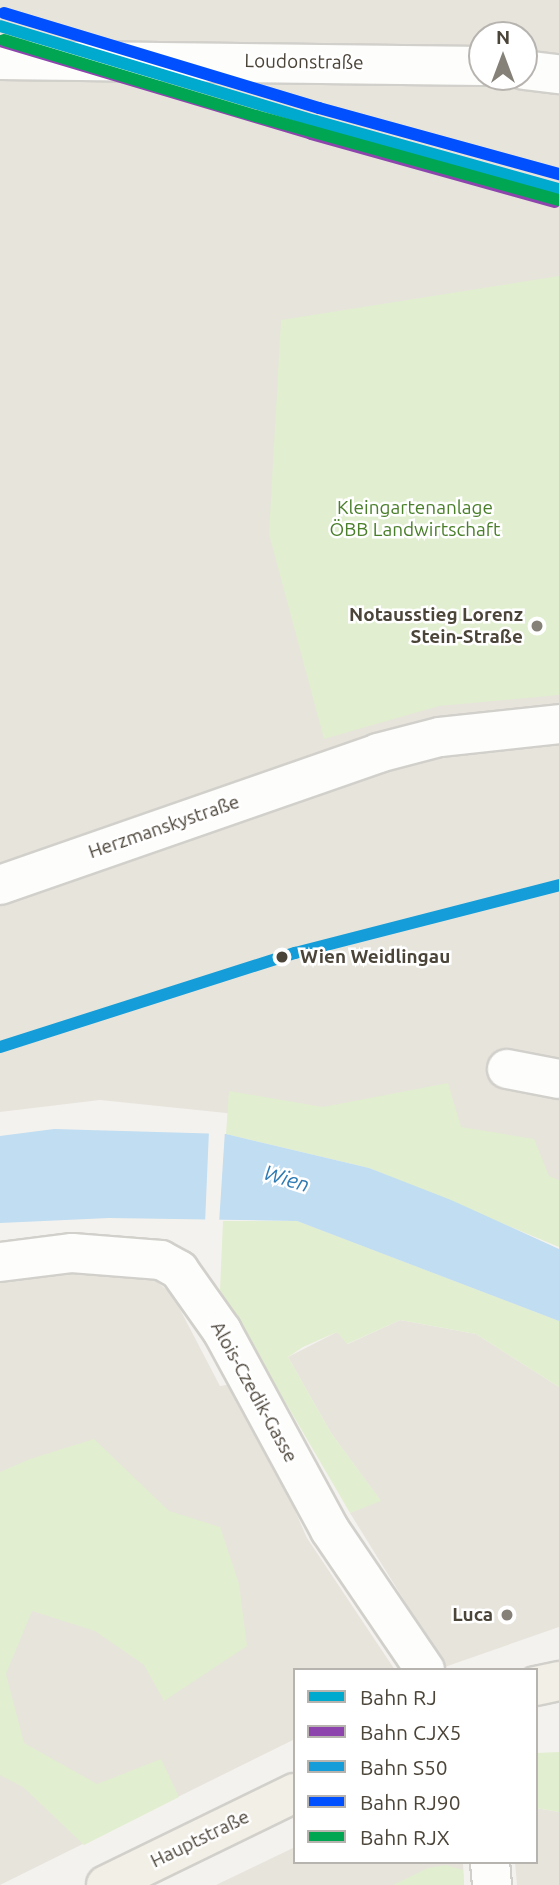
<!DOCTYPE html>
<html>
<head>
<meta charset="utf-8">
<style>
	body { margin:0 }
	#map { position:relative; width:559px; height:1885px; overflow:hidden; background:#f4f2ee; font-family:Ubuntu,sans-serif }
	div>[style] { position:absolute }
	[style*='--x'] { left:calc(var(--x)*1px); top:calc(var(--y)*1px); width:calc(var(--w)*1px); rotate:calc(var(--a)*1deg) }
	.residential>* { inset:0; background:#e7e4dc }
	.green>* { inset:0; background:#e1eecf }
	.water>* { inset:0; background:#c0ddf1 }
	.pier>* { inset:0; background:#f4f2ee }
	.roads { filter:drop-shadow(2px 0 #d2d0cb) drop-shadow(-2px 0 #d2d0cb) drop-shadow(0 2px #d2d0cb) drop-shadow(0 -2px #d2d0cb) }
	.street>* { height:38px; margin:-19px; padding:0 19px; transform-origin:19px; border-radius:19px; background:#fdfdfc }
	.primary>* { height:38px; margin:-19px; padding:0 19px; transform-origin:19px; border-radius:19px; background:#f2efe6 }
	.rail-1>* { height:12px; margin:-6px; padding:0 6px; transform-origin:6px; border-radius:6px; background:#00a9ce }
	.rail-2>* { height:12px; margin:-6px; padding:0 6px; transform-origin:6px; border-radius:6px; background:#8e44ad }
	.rail-3>* { height:12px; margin:-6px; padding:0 6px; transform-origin:6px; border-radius:6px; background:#159dd9 }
	.rail-4>* { height:12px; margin:-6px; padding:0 6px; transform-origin:6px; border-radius:6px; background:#0050ff }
	.rail-5>* { height:12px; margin:-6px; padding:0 6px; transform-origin:6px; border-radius:6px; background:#00a651 }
	.dots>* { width:19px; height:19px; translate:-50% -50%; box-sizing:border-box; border:4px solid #fff; border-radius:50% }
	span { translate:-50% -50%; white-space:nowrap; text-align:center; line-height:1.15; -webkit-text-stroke:5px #fff; paint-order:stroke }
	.street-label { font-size:19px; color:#4b4439 }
	.park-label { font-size:19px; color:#4a7f2a }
	.poi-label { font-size:19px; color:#4b4439; font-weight:700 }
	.right { translate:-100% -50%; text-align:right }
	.stop-label { font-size:19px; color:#4b4439; font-weight:700 }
	.left { translate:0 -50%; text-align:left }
	.water-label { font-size:21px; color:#2e7ab2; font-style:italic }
	.legend { position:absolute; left:293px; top:1668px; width:245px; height:196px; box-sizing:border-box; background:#fff; border:2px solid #b7b4b0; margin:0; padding:9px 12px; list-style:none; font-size:21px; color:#4b4439 }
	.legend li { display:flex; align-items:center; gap:14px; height:35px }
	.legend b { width:35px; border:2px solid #b7b4b0 }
	.north { position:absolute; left:468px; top:21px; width:70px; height:70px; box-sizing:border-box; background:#fff; border:2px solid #b7b4b0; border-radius:50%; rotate:0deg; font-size:19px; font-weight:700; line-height:28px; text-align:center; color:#4b4439 }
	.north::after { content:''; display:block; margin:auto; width:24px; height:32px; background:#868178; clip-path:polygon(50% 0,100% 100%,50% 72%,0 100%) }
</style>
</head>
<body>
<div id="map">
	<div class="residential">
		<div style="clip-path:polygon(evenodd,0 0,559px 0,559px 1217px,461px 1168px,226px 1113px,100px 1100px,0 1112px,0 0,482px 35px,524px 35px,524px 77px,482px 77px,482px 35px)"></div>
		<div style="clip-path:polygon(138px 1267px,172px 1294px,220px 1386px,239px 1383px,307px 1538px,395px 1670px,295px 1670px,295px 1739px,0 1885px,0 1278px)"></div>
		<div style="clip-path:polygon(400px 1320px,476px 1334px,559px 1387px,559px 1627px,439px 1669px,415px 1618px,350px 1513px,380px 1500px,331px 1433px,288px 1357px,337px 1332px,348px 1344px)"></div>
		<div style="clip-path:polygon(536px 1808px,559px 1812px,559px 1885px,517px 1885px,515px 1862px,536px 1862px)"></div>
		<div style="clip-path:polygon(295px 1847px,295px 1862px,463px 1862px,464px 1885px,216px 1885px)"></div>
	</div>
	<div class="green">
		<div style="clip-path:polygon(559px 276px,559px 695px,439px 706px,324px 739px,269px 534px,281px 320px)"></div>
		<div style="clip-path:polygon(448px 1083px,461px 1127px,534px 1139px,549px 1176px,559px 1180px,559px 1247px,369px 1168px,226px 1134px,229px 1091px,323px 1107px)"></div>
		<div style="clip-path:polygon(223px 1221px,297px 1221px,559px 1321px,559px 1387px,476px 1334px,400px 1320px,347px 1344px,337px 1332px,303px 1347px,288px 1357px,331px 1433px,381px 1501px,350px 1513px,220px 1290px)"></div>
		<div style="clip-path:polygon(94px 1439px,169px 1511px,220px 1527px,239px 1584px,247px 1646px,164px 1701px,144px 1665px,95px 1631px,32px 1611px,6px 1674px,24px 1743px,97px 1784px,161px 1759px,179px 1797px,84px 1845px,23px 1787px,0 1775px,0 1472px,30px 1459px)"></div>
		<div style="clip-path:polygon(559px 1752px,559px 1812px,536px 1808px,536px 1753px)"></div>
		<div style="clip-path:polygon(446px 1865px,463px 1870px,464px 1885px,393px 1885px,428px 1868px)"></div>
	</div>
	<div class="water">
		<div style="clip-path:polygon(54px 1129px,226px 1134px,369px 1168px,451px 1200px,559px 1249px,559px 1321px,297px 1221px,109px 1218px,0 1223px,0 1136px)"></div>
	</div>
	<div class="pier">
		<div style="clip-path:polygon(209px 1130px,225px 1130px,219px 1224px,205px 1224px)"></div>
	</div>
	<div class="roads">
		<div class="street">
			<div style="--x:0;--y:60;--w:482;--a:0.7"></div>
			<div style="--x:524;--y:70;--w:35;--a:7"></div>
			<div style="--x:0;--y:885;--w:400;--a:-19.2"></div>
			<div style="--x:378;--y:753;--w:64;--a:-14.5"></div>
			<div style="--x:440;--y:737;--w:120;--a:-6.2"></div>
			<div style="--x:507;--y:1069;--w:53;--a:10.9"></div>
			<div style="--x:0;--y:1262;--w:73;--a:-7.1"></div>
			<div style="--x:72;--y:1253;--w:89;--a:4.5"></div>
			<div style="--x:161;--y:1260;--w:21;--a:29"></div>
			<div style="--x:179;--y:1270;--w:75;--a:54.8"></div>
			<div style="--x:222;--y:1331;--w:226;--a:61.5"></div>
			<div style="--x:330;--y:1530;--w:169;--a:55.8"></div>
			<div style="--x:490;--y:1862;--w:23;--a:85"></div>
		</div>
		<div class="primary">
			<div style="--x:536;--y:1686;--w:24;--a:-12"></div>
			<div style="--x:106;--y:1885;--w:210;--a:-26"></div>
		</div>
	</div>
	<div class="rail-1">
		<div style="--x:0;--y:26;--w:329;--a:16.8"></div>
		<div style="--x:315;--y:121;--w:253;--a:15.6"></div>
	</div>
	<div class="rail-2">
		<div style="--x:0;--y:41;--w:325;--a:16.6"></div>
		<div style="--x:311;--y:134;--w:253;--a:15.6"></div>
	</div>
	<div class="rail-3">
		<div style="--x:0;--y:1047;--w:310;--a:-17.7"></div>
		<div style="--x:295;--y:953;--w:273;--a:-14.4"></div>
	</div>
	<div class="rail-4">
		<div style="--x:4;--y:13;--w:329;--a:16.8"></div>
		<div style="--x:319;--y:108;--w:249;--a:15.4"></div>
	</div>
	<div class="rail-5">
		<div style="--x:4;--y:40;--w:263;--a:16.8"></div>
		<div style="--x:256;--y:116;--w:314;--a:15.5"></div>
	</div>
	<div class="dots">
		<div style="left:537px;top:626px;background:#868178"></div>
		<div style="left:282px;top:957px;background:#4b4439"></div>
		<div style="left:507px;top:1615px;background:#868178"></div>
	</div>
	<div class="street-label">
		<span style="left:304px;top:62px;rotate:1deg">Loudonstraße</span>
		<span style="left:164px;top:827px;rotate:-19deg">Herzmanskystraße</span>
		<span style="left:254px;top:1392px;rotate:61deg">Alois-Czedik-Gasse</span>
		<span style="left:200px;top:1839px;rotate:-26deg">Hauptstraße</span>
	</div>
	<div class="park-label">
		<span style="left:415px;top:519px">Kleingartenanlage<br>ÖBB Landwirtschaft</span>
	</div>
	<div class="poi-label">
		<span class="right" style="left:523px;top:626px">Notausstieg Lorenz<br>Stein-Straße</span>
		<span class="right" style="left:493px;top:1615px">Luca</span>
	</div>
	<div class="stop-label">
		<span class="left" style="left:300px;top:957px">Wien Weidlingau</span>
	</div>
	<div class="water-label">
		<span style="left:287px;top:1178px;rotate:17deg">Wien</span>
	</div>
	<ul class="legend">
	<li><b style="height:9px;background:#00a9ce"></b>Bahn RJ</li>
	<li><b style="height:9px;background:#8e44ad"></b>Bahn CJX5</li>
	<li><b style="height:9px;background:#159dd9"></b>Bahn S50</li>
	<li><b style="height:9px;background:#0050ff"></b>Bahn RJ90</li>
	<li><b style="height:9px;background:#00a651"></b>Bahn RJX</li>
	</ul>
	<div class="north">N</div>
</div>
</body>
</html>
